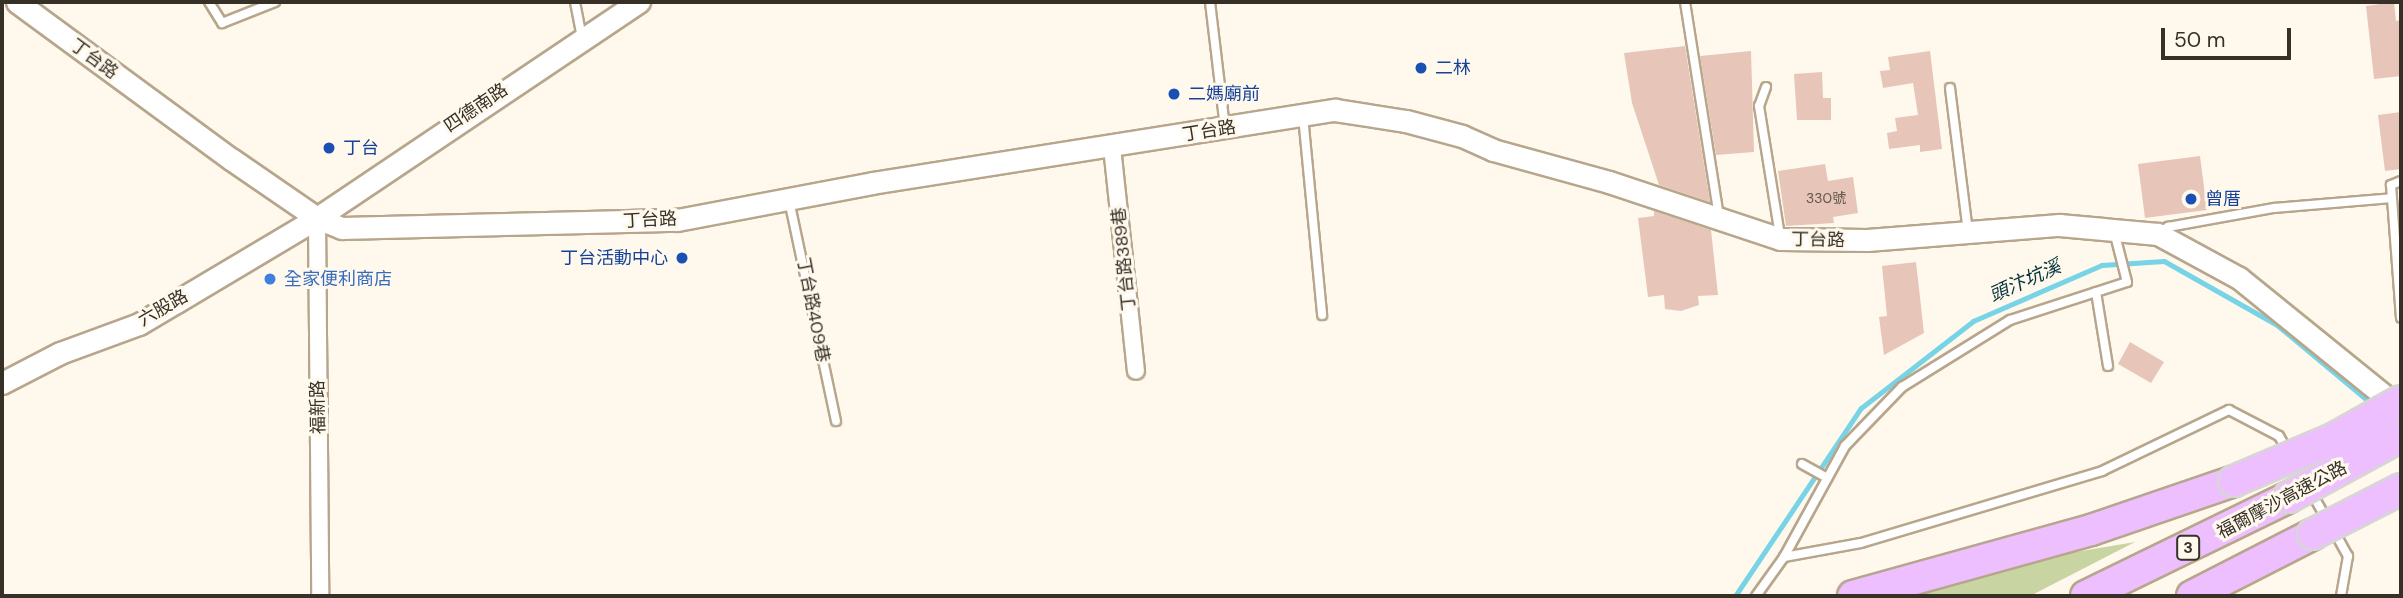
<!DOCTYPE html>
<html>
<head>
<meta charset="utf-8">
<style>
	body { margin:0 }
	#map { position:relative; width:2403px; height:598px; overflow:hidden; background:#fff8ed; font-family:"DM Sans","Noto Sans TC",sans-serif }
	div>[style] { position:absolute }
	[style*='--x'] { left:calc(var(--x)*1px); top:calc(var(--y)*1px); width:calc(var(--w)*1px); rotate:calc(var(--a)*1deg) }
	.green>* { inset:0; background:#c8d4a2 }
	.stream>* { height:5px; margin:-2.5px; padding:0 2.5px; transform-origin:2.5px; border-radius:2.5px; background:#77d4e6 }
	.building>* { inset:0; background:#e7c6b9 }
	.roads { filter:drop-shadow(2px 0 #b7a68c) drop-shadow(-2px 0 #b7a68c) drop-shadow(0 2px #b7a68c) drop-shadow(0 -2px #b7a68c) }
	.service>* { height:8px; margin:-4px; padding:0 4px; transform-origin:4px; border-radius:4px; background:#fff }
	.minor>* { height:16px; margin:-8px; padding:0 8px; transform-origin:8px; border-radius:8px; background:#fff }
	.tertiary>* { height:21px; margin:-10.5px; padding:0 10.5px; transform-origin:10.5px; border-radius:10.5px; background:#fff }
	.motorway>* { height:30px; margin:-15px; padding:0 15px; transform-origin:15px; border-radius:15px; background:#edbfff }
	.bridges { filter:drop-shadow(2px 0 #d7d6d4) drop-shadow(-2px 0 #d7d6d4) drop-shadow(0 2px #d7d6d4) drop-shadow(0 -2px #d7d6d4) }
	.motorway-bridge>* { height:30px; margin:-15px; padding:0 15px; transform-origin:15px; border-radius:15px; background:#edbfff }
	.dots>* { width:19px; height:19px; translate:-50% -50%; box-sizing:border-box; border:4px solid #fff8ed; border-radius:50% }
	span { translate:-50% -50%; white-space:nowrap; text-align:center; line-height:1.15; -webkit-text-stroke:6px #fff8ed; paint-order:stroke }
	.number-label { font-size:14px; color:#63564b }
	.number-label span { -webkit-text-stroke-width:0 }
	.shield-label span { padding:2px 5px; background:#fff8ed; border:2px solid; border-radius:5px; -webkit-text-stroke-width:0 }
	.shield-label { font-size:16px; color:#373026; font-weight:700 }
	.street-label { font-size:18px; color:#373026 }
	.transit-label { font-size:18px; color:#164399 }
	.left { translate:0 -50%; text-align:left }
	.right { translate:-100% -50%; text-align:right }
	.shop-label { font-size:18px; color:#366cbe }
	.water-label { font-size:19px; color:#07353d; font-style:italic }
	.frame { position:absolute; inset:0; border:4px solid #373026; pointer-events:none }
	.scale { position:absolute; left:2161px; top:28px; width:130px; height:32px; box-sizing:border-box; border:4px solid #373026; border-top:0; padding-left:9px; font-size:21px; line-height:24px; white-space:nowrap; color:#373026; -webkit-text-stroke:5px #fff8ed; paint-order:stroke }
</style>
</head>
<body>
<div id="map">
	<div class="green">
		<div style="clip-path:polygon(2135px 542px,2030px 596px,1907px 596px,2046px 557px)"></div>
	</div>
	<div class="stream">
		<div style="--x:1735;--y:596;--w:226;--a:-56.2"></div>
		<div style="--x:1861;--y:408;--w:142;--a:-37.8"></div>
		<div style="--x:1973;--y:321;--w:141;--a:-23.5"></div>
		<div style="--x:2102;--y:265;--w:62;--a:-3.7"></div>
		<div style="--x:2164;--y:261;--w:130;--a:29.5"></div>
		<div style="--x:2277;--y:325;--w:125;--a:39.8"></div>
	</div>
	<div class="building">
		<div style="clip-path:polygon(2394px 2px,2396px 21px,2401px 20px,2401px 76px,2374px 79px,2366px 6px)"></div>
		<div style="clip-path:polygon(1685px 46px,1710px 202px,1659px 185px,1632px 103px,1624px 53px)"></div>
		<div style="clip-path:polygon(1751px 51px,1754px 152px,1716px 155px,1700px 56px)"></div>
		<div style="clip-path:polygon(1930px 51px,1942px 149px,1920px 152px,1920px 145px,1889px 149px,1887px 133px,1897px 131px,1895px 118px,1918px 115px,1913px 83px,1883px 88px,1880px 71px,1890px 70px,1888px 57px)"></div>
		<div style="clip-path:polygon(1822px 72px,1823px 98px,1831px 98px,1831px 120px,1797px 120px,1794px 74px)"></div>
		<div style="clip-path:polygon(2401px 112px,2401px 169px,2385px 171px,2378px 115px)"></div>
		<div style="clip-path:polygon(2200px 156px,2207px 210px,2145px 218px,2138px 164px)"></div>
		<div style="clip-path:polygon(1825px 164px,1828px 181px,1853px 177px,1858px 213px,1833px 217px,1834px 223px,1786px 226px,1778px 171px)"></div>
		<div style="clip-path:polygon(1654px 211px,1711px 230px,1718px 295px,1698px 296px,1699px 305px,1681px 311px,1665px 309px,1664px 295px,1648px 297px,1638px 218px,1654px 216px)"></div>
		<div style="clip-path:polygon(1916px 262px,1924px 333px,1884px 355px,1879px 317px,1887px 316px,1882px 266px)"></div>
		<div style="clip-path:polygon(2130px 342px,2164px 362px,2151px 383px,2118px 364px)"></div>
	</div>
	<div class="roads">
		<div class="service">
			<div style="--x:209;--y:2;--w:25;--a:58"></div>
			<div style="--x:222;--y:23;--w:57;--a:-21.6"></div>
			<div style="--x:575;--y:2;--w:36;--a:79"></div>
			<div style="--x:1210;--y:2;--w:126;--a:83.2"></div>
			<div style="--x:1685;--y:2;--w:218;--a:81"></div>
			<div style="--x:1766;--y:87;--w:20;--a:110"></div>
			<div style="--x:1759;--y:106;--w:132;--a:80.8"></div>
			<div style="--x:1950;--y:88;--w:145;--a:82.9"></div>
			<div style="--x:1303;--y:116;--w:200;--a:84.5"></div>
			<div style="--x:2401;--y:181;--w:11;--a:158"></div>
			<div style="--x:2391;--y:185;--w:133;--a:85.7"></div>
			<div style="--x:789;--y:200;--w:226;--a:78"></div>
			<div style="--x:2161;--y:232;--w:9;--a:-36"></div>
			<div style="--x:2168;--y:227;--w:108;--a:-10.2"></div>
			<div style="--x:2274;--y:208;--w:118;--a:-4.8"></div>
			<div style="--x:2096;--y:292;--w:75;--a:80.8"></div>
			<div style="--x:1802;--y:464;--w:29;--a:29"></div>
			<div style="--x:2311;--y:492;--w:32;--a:60"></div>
			<div style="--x:2334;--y:531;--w:29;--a:61"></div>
			<div style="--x:2348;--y:556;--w:41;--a:99.9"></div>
			<div style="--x:1784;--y:557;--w:78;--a:-10.3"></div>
			<div style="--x:1861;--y:543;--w:252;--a:-16.6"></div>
			<div style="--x:2102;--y:471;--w:141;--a:-25.7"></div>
			<div style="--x:2229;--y:410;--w:56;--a:27.5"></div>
			<div style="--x:2279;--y:436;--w:51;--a:60.4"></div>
			<div style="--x:1756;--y:596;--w:48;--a:-54.3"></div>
			<div style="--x:1784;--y:557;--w:127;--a:-61.2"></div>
			<div style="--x:1845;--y:446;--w:82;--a:-46"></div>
			<div style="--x:1902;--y:387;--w:127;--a:-31.8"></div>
			<div style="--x:2010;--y:320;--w:123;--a:-18"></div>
			<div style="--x:2127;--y:282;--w:53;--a:-104.3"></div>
		</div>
		<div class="minor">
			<div style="--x:1112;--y:147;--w:225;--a:83.9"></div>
			<div style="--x:317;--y:218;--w:378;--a:89.5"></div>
		</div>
		<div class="tertiary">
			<div style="--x:17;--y:2;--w:265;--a:36.3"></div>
			<div style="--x:231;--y:159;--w:104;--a:34.5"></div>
			<div style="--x:317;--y:218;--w:27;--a:22"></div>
			<div style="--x:342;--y:228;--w:335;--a:-1.4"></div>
			<div style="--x:677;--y:220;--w:198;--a:-10.7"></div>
			<div style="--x:872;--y:183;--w:469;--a:-9"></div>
			<div style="--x:1335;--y:110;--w:72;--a:8.8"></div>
			<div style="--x:1406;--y:121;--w:58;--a:15"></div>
			<div style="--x:1462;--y:136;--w:34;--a:24"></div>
			<div style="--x:1493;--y:150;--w:120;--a:15.4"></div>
			<div style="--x:1609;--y:182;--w:180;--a:18.4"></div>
			<div style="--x:1780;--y:239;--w:87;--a:0.7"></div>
			<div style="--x:1867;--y:240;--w:193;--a:-4.5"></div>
			<div style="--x:2059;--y:225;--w:99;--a:5.2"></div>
			<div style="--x:2158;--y:234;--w:92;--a:28.5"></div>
			<div style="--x:2239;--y:278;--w:208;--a:39"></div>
			<div style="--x:2;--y:383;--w:65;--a:-27.3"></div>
			<div style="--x:60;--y:353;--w:84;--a:-20.2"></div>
			<div style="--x:139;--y:324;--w:43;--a:-30.7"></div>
			<div style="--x:176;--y:302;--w:164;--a:-30.8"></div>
			<div style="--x:317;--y:218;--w:388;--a:-33.9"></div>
		</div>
		<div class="motorway">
			<div style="--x:1853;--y:596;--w:247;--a:-15.5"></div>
			<div style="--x:2091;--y:530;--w:151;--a:-18.9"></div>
			<div style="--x:2086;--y:596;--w:226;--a:-26"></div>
			<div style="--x:2192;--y:596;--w:136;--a:-27.1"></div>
		</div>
	</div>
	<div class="bridges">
		<div class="motorway-bridge">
			<div style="--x:2234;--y:481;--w:108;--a:-23"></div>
			<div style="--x:2333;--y:439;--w:78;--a:-29.2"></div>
			<div style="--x:2289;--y:497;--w:128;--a:-28.6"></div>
			<div style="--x:2313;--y:534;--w:99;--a:-27.1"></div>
		</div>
	</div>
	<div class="dots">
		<div style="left:1421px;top:68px;background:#1a4fb4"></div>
		<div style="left:1174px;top:94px;background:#1a4fb4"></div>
		<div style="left:329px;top:148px;background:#1a4fb4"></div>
		<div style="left:2191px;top:199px;background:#1a4fb4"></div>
		<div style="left:682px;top:258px;background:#1a4fb4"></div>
		<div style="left:270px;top:279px;background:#3f7fe0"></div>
	</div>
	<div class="number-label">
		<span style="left:1826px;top:198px">330號</span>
	</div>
	<div class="shield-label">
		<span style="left:2188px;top:548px">3</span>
	</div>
	<div class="street-label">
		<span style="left:94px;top:59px;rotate:36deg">丁台路</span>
		<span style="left:476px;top:108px;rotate:-34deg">四德南路</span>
		<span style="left:1209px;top:131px;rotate:-9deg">丁台路</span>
		<span style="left:650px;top:220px;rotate:-3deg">丁台路</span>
		<span style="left:1818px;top:240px;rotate:1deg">丁台路</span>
		<span style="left:1124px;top:259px;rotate:-96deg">丁台路389巷</span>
		<span style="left:163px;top:308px;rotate:-30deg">六股路</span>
		<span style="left:813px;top:310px;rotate:79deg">丁台路409巷</span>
		<span style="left:318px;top:407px;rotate:-91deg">福新路</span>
		<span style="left:2282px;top:500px;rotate:-28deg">福爾摩沙高速公路</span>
	</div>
	<div class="transit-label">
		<span class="left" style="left:1435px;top:68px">二林</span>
		<span class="left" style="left:1188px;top:94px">二媽廟前</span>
		<span class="left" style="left:343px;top:148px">丁台</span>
		<span class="left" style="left:2205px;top:199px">曾厝</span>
		<span class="right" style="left:668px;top:258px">丁台活動中心</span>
	</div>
	<div class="shop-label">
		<span class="left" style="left:284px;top:279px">全家便利商店</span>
	</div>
	<div class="water-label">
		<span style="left:2025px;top:281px;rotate:-24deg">頭汴坑溪</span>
	</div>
	<div class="frame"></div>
	<div class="scale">50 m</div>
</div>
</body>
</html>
